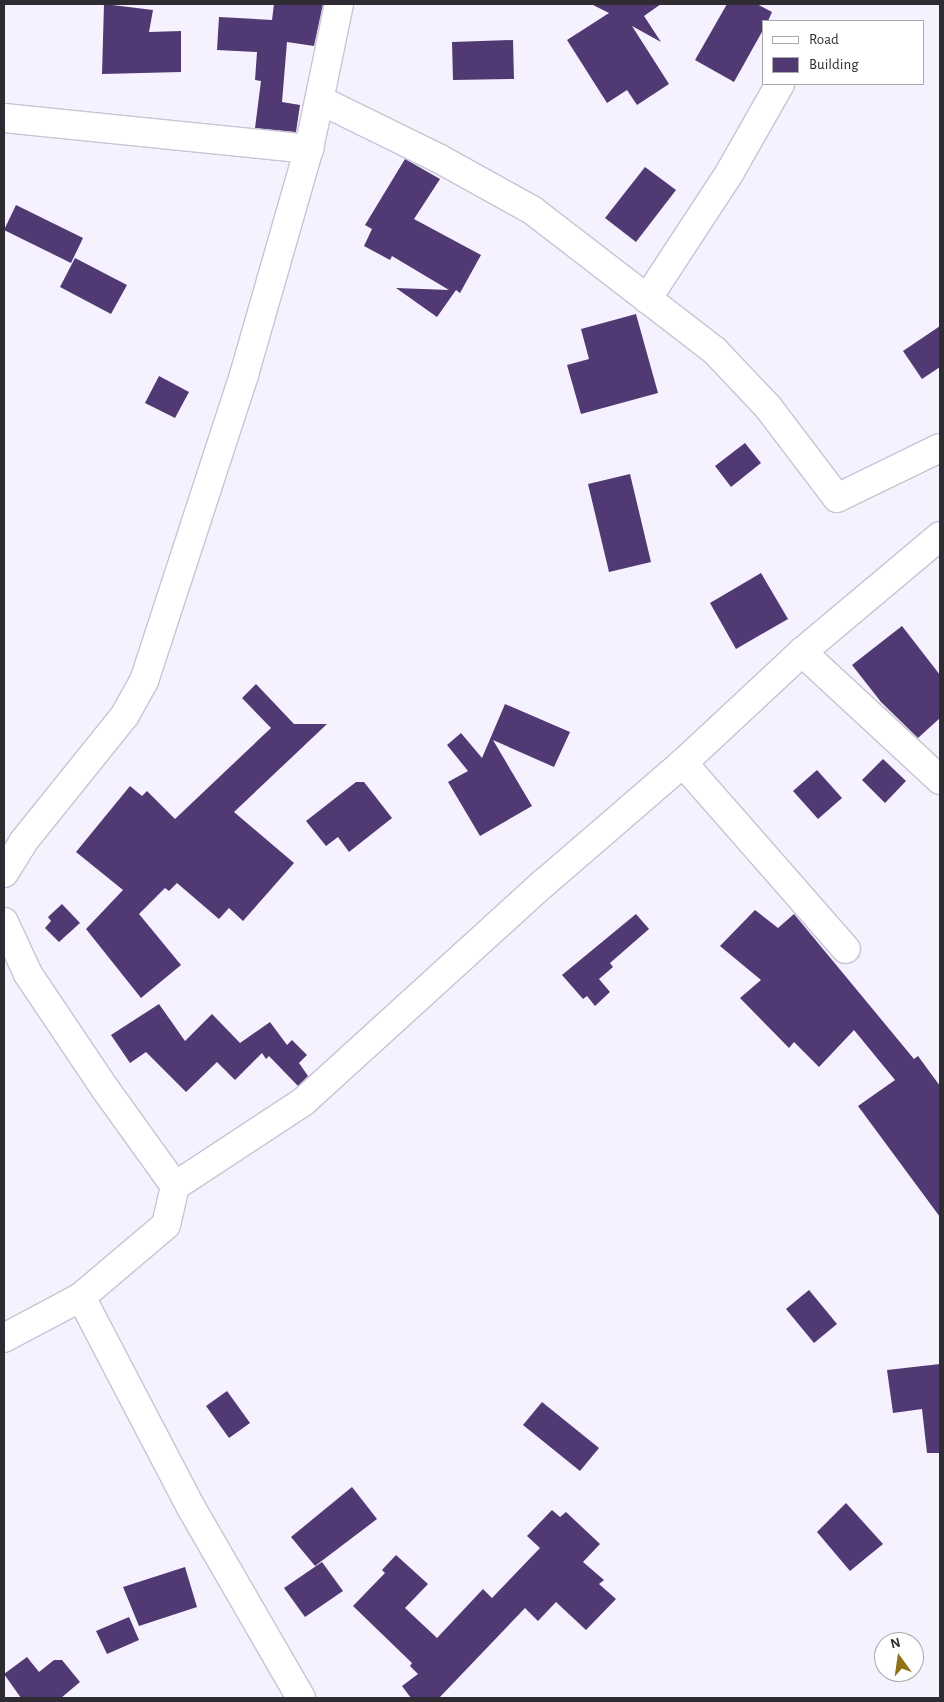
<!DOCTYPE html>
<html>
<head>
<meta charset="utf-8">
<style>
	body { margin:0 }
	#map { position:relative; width:944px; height:1702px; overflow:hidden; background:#f5f1fe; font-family:"Alegreya Sans",sans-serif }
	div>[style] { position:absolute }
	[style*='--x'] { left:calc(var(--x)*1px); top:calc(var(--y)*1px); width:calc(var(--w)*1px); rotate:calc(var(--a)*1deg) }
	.building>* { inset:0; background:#513a73 }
	.roads { filter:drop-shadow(1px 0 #c8c4d3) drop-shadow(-1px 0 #c8c4d3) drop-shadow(0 1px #c8c4d3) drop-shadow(0 -1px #c8c4d3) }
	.minor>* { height:28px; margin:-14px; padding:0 14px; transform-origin:14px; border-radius:14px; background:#fff }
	span { translate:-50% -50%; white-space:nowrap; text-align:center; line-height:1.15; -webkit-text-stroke:5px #fff; paint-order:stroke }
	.frame { position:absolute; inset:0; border:5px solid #2e2c32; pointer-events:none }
	.legend { position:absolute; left:762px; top:20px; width:162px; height:65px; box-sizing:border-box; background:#fff; border:1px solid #ababad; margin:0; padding:6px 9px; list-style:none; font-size:15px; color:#2e2c32 }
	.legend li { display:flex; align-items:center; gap:10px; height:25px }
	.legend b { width:25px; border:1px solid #ababad }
	.north { position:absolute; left:874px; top:1632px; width:50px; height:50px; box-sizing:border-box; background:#fff; border:1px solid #ababad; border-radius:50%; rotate:346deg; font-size:14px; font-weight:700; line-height:20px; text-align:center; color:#2e2c32 }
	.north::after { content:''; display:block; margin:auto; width:18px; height:22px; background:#8e7216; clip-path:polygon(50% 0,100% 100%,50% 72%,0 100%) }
</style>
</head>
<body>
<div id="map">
	<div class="building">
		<div style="clip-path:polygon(104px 4px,153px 10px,149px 32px,181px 31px,181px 72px,102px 74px)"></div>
		<div style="clip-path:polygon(274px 4px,323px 4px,314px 46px,287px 42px,282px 102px,300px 105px,296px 132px,255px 128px,261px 81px,255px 80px,257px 52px,217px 50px,219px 17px,272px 20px)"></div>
		<div style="clip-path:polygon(591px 4px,661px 4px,644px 16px,661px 42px,632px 26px,669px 84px,637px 105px,627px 90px,607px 103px,567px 40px,609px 13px)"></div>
		<div style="clip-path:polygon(727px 4px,757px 4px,772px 12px,768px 21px,763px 21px,763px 30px,734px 82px,695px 60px)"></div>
		<div style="clip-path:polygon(513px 40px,514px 79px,453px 80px,452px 42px)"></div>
		<div style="clip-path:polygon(405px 159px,440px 179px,414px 219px,481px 255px,460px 293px,456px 290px,437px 317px,396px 288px,449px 290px,392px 256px,390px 260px,364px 246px,372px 229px,365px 225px)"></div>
		<div style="clip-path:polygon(645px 167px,676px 190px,636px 242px,605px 218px)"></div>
		<div style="clip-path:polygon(16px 205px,83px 238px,71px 263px,4px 230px)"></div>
		<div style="clip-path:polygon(75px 258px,127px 285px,111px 314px,60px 287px)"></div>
		<div style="clip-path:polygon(636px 314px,658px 393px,581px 414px,567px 365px,589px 359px,581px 329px)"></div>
		<div style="clip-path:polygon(940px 326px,940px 367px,922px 379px,903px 351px)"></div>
		<div style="clip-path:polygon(159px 376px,189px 392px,175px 418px,145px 403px)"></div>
		<div style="clip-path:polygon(745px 443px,761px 463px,731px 487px,715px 466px)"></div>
		<div style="clip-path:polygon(630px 474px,651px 562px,609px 572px,588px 484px)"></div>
		<div style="clip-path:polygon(761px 573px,788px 619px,736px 649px,710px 603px)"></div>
		<div style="clip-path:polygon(902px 626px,940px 675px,940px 718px,918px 738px,881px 702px,852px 665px)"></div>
		<div style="clip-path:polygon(256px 684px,294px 724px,327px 724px,234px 812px,294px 863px,243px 921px,229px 908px,219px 919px,177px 883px,169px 891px,165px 888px,139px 914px,181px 965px,141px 998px,86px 929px,123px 890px,76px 852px,130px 786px,142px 796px,147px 791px,175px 819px,271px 728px,242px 698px)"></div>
		<div style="clip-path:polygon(505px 704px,570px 732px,554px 767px,493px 740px,532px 806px,480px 836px,448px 782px,468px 771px,447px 745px,461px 733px,482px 758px)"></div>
		<div style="clip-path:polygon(883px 759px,906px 781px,885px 803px,862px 780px)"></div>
		<div style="clip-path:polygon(817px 770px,842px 798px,818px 819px,793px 791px)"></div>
		<div style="clip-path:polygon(356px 782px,364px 782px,392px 818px,349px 852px,338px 837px,326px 846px,306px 821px)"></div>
		<div style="clip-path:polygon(62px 904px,80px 923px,59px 942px,45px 928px,51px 921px,48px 917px)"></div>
		<div style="clip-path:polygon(755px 910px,778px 928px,794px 914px,914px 1059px,918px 1056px,940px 1086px,940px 1217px,858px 1106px,895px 1080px,854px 1030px,819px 1067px,794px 1042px,789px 1048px,740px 998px,761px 980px,720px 946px)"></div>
		<div style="clip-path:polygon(636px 914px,649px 929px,610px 963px,613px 967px,599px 979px,610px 992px,595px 1006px,587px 996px,583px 999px,562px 975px)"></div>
		<div style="clip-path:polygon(159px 1004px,185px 1041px,212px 1014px,240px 1043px,270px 1022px,287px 1045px,292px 1040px,307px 1055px,299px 1063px,308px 1076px,298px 1086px,269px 1056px,266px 1059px,262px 1053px,235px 1080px,217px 1062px,186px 1092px,146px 1052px,130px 1063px,111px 1035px)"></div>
		<div style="clip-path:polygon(809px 1290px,837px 1324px,814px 1343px,786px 1309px)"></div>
		<div style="clip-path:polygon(940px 1364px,940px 1453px,927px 1453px,922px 1409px,893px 1413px,887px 1370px)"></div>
		<div style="clip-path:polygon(227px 1391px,250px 1423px,229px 1438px,206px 1406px)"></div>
		<div style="clip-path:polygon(542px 1402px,599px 1448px,580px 1471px,523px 1425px)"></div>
		<div style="clip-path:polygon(352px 1487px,377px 1519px,315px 1566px,291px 1537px)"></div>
		<div style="clip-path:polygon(846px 1503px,883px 1544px,850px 1571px,817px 1532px)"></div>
		<div style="clip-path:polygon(552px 1510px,560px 1517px,566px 1512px,600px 1544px,583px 1562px,604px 1580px,599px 1584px,616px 1599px,586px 1630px,556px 1602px,538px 1621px,525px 1608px,439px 1698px,411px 1698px,402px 1686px,418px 1674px,410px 1666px,412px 1663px,353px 1606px,385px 1573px,382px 1570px,396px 1555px,428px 1584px,405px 1608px,437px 1638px,483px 1589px,492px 1598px,540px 1548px,527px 1536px)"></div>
		<div style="clip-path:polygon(322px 1562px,343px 1591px,305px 1617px,284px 1588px)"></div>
		<div style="clip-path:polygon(185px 1567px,197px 1607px,139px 1626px,123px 1587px)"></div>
		<div style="clip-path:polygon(129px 1617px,139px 1640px,107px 1654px,96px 1631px)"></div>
		<div style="clip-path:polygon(27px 1657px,39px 1672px,54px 1660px,62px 1660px,80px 1682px,61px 1698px,21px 1698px,4px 1674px)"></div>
	</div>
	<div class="roads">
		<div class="minor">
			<div style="--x:320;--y:100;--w:134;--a:26.2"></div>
			<div style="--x:440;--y:159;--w:105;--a:29"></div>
			<div style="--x:532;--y:210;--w:231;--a:37.6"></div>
			<div style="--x:715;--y:351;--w:77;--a:46.6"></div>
			<div style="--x:768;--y:407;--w:114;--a:52.8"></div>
			<div style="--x:837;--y:498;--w:114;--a:-25.9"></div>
			<div style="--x:4;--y:118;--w:307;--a:5.8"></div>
			<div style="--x:647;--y:299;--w:152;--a:-56.8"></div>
			<div style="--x:730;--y:172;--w:101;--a:-60.4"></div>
			<div style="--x:802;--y:652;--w:188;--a:42.8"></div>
			<div style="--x:683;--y:763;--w:247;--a:48.8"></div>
			<div style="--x:4;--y:873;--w:36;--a:-58"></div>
			<div style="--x:23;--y:842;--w:163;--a:-51.2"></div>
			<div style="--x:125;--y:715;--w:39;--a:-61"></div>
			<div style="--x:144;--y:681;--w:322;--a:-71.9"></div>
			<div style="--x:244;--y:375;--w:235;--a:-74"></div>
			<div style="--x:309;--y:149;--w:148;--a:-78.3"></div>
			<div style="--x:4;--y:922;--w:57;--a:65.2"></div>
			<div style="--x:28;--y:974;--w:140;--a:56.1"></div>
			<div style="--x:106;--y:1090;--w:118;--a:54.3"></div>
			<div style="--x:81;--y:1297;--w:239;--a:62.4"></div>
			<div style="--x:192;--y:1509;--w:218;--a:60"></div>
			<div style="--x:4;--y:1338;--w:87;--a:-28"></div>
			<div style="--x:81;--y:1297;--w:111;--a:-40.3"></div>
			<div style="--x:166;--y:1225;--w:40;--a:-77"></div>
			<div style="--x:175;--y:1186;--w:153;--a:-33.3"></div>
			<div style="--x:303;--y:1102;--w:326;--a:-42.3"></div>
			<div style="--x:544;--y:883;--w:184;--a:-40.8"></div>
			<div style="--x:683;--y:763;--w:163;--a:-43"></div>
			<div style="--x:802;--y:652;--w:180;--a:-40"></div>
		</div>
	</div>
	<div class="frame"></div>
	<ul class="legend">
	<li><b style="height:6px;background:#fff"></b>Road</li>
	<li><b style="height:14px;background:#513a73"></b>Building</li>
	</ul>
	<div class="north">N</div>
</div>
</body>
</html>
